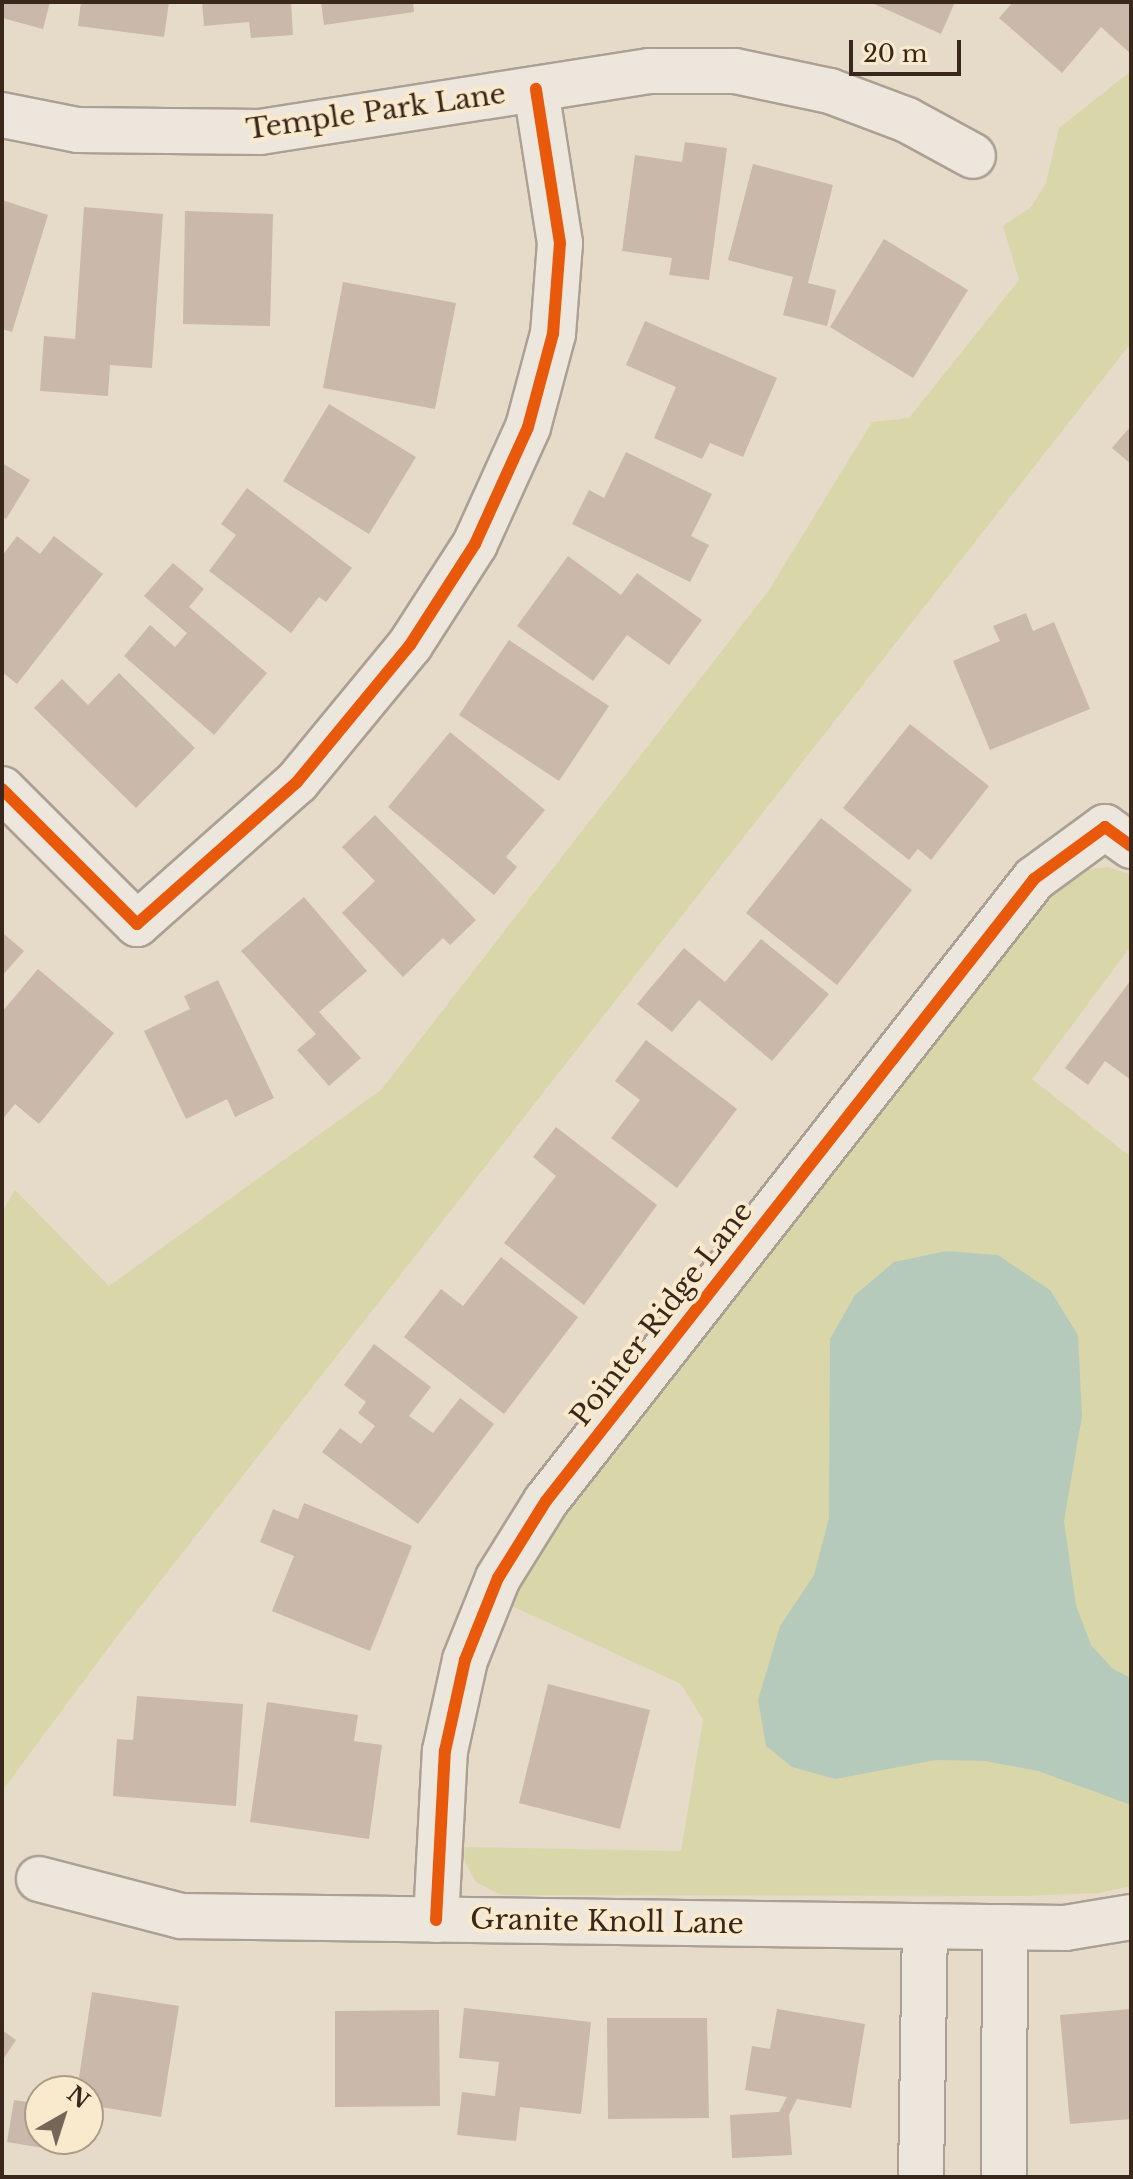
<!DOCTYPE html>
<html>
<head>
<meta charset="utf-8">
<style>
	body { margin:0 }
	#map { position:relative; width:1133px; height:2179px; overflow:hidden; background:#e6dbc9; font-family:"Libre Baskerville",serif }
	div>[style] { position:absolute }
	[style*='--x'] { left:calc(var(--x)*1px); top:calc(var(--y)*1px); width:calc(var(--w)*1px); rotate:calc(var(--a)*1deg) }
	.green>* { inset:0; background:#d9d6aa }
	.water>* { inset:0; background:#b6cabc }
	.building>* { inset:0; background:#cab8aa }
	.roads { filter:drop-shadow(2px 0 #aba093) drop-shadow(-2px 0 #aba093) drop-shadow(0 2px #aba093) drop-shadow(0 -2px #aba093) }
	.minor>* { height:44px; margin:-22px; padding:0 22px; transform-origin:22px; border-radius:22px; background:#ede6dc }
	.cycleway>* { height:12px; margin:-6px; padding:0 6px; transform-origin:6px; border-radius:6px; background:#e8590c }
	span { translate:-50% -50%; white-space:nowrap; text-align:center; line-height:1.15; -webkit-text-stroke:8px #f9e9cd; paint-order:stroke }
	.street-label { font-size:28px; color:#39271b }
	.frame { position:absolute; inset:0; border:4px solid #39271b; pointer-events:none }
	.north { position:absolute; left:24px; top:2075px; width:80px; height:80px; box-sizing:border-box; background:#f9e9cd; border:2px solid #ac9b86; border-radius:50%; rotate:39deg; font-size:22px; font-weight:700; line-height:32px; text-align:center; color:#39271b }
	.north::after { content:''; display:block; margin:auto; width:28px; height:36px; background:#766658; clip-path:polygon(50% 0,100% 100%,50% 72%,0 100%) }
	.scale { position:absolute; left:849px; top:40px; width:112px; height:36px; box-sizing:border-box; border:4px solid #39271b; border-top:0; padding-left:10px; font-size:24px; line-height:28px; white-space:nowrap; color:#39271b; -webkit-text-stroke:6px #f9e9cd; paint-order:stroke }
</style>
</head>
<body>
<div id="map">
	<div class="green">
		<div style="clip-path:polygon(1131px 71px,1131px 343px,118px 1635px,2px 1791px,2px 1212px,15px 1190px,109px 1286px,381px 1090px,769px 590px,872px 422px,909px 418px,1019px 280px,1003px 226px,1031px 207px,1046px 183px,1059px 128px)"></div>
		<div style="clip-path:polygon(1108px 867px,1131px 875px,1131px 946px,1032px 1079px,1131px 1157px,1131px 1886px,1100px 1893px,1024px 1896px,501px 1895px,476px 1882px,465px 1862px,464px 1847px,681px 1851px,703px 1720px,681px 1684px,510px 1605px,534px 1558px,561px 1522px,1058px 884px,1082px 870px)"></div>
	</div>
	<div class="water">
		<div style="clip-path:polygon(946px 1251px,998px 1255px,1050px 1290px,1078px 1335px,1082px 1416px,1064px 1521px,1076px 1605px,1091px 1645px,1113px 1669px,1131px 1678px,1131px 1805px,1038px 1771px,985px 1761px,936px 1760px,835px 1779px,792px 1767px,766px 1746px,758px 1700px,780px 1626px,814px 1575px,829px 1518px,830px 1339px,855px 1295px,894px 1262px)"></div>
	</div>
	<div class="building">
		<div style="clip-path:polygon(2px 2px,50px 2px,43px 29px,2px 18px)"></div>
		<div style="clip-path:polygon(81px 2px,169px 2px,164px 37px,78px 26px)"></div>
		<div style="clip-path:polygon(202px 2px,291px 2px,293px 35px,251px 38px,249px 22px,204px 26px)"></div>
		<div style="clip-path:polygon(321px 2px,413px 2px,414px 12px,324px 25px)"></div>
		<div style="clip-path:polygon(870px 2px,955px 2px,941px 34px)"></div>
		<div style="clip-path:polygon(1013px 2px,1131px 2px,1131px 54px,1101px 27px,1062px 73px,999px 18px)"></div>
		<div style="clip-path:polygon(685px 142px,727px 148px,709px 280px,669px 275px,672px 258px,622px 251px,635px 155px,682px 162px)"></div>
		<div style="clip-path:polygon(753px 164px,833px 185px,808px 283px,836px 290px,827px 326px,783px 315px,793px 277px,728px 260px)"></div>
		<div style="clip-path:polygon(2px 200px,48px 215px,12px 332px,2px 329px)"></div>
		<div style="clip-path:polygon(84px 207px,163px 214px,152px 368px,110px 365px,108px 396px,40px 391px,44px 336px,75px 339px)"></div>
		<div style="clip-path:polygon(185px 211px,273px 214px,270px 326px,183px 324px)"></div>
		<div style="clip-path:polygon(884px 239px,968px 290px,913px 378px,830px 327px)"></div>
		<div style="clip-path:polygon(343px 282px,456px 303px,435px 409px,323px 388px)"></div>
		<div style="clip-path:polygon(645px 321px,777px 378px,743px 457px,710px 443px,702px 459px,654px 438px,676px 387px,626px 365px)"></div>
		<div style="clip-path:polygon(329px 404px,416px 457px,369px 534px,283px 481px)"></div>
		<div style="clip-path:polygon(1131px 426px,1131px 464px,1112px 448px)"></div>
		<div style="clip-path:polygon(626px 452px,712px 494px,691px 536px,709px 545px,690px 582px,572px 524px,589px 490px,604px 498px)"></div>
		<div style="clip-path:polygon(2px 463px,30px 480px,6px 519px,2px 517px)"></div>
		<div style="clip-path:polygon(247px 488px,352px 568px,326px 602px,319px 597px,291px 633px,209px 571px,236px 535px,221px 524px)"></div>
		<div style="clip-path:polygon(17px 536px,40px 554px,54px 536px,103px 574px,17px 684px,2px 672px,2px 556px)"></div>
		<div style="clip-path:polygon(568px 556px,621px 595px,637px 573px,702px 620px,669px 665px,627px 635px,593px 681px,517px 626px)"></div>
		<div style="clip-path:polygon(173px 563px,204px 589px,189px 607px,267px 673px,214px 735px,124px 656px,150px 625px,175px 647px,187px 633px,144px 596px)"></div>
		<div style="clip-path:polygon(1026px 613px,1033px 631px,1054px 622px,1090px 709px,990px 750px,953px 661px,1000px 641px,993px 626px)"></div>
		<div style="clip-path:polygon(509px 640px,609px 706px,559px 781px,459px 715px)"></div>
		<div style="clip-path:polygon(119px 673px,195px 748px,136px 808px,34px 708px,62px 679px,88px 705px)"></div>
		<div style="clip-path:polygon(910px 724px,989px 786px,931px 860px,918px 849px,909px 860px,843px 808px)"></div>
		<div style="clip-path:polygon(450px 732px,545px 810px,506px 857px,517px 867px,494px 895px,388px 807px)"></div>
		<div style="clip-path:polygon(375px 815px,476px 920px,450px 945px,443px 938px,403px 977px,342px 913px,375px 881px,342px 847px)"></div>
		<div style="clip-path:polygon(821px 818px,912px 890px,837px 985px,746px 913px)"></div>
		<div style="clip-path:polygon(304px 897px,367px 971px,319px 1012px,361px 1058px,329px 1086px,297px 1050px,316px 1034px,241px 951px)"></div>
		<div style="clip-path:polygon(4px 934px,24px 951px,2px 976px,2px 936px)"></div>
		<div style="clip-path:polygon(761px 939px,829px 994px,772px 1061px,699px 1000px,672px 1032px,637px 1004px,684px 948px,725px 982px)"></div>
		<div style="clip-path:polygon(38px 969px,114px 1033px,39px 1124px,15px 1104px,2px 1120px,2px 1012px)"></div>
		<div style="clip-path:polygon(218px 980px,274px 1098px,235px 1117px,227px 1099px,186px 1119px,144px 1031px,190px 1009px,184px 996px)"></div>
		<div style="clip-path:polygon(1131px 980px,1131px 1080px,1105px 1061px,1088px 1085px,1065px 1068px)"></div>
		<div style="clip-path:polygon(646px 1040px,737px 1109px,677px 1188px,611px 1138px,640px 1100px,615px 1081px)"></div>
		<div style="clip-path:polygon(556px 1127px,657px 1205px,584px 1305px,504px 1243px,556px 1176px,533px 1157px)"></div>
		<div style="clip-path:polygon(501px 1257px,578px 1317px,504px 1414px,404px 1337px,441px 1289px,463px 1306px)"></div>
		<div style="clip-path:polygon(374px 1344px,431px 1387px,409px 1416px,433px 1433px,460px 1398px,494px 1424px,418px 1524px,322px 1452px,340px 1428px,361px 1444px,375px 1426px,358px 1413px,366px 1402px,344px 1385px)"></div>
		<div style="clip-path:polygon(304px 1503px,412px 1546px,370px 1651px,272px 1611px,294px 1556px,260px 1542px,273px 1509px,298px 1519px)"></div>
		<div style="clip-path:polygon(548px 1684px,650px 1710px,620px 1829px,519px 1803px)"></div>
		<div style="clip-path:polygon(137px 1696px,243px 1704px,236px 1806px,113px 1796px,117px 1739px,133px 1740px)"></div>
		<div style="clip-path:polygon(267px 1702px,358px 1715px,354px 1741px,382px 1745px,369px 1839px,250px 1822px)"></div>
		<div style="clip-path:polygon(92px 1992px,179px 2006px,161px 2117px,95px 2106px,91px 2128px,88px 2127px,88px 2091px,77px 2091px)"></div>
		<div style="clip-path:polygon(464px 2008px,591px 2022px,581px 2114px,520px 2107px,516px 2141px,457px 2135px,462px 2092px,495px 2096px,499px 2062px,459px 2058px)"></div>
		<div style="clip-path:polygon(777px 2009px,865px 2024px,851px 2108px,797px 2099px,789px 2115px,792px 2155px,732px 2158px,730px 2115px,779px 2112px,787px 2097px,745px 2090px,752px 2046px,770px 2049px)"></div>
		<div style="clip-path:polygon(1131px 2009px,1131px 2119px,1070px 2124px,1060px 2015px)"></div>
		<div style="clip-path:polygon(439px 2010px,440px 2106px,335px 2107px,335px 2011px)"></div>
		<div style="clip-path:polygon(607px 2018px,707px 2018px,709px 2118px,608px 2119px)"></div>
		<div style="clip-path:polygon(2px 2030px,16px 2040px,2px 2061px)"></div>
		<div style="clip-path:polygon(14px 2100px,40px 2104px,40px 2139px,63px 2139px,61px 2151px,7px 2142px)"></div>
	</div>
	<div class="roads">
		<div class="minor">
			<div style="--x:2;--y:115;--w:77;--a:11.2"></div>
			<div style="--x:78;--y:130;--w:182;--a:0.6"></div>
			<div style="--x:260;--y:132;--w:394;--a:-8.9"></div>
			<div style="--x:649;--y:71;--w:86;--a:0"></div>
			<div style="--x:735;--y:71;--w:97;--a:11.9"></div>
			<div style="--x:830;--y:91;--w:82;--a:20.6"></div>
			<div style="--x:907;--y:120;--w:75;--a:28.6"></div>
			<div style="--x:2;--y:789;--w:191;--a:45"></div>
			<div style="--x:137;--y:924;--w:214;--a:-41.6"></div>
			<div style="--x:297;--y:782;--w:178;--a:-50.5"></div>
			<div style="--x:410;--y:645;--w:120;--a:-57.2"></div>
			<div style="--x:475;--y:544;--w:128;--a:-65.6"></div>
			<div style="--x:528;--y:427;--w:96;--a:-75"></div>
			<div style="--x:553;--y:334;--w:91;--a:-85.6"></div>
			<div style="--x:560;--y:243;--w:156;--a:-98.9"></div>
			<div style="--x:39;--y:1879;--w:147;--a:14.6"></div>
			<div style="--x:181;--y:1916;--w:884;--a:0.78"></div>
			<div style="--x:1065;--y:1928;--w:67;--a:-9.5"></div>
			<div style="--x:436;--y:1920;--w:169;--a:-87"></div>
			<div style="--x:445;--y:1751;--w:93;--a:-77.6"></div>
			<div style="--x:465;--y:1660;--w:88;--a:-68.1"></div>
			<div style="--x:498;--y:1578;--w:91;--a:-58.1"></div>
			<div style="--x:546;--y:1501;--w:791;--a:-51.88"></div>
			<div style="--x:1034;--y:879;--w:88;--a:-36.2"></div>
			<div style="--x:1105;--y:827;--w:32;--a:36"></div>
			<div style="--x:921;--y:2177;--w:250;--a:-89.1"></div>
			<div style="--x:1004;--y:2177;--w:250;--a:-89.8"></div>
		</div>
	</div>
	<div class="cycleway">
		<div style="--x:2;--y:789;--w:191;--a:45"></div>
		<div style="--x:137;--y:924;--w:214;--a:-41.6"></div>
		<div style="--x:297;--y:782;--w:178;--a:-50.5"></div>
		<div style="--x:410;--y:645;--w:120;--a:-57.2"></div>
		<div style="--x:475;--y:544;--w:128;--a:-65.6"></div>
		<div style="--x:528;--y:427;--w:96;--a:-75"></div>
		<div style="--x:553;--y:334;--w:91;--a:-85.6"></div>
		<div style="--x:560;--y:243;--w:156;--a:-98.9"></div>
		<div style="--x:436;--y:1920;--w:169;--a:-87"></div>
		<div style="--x:445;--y:1751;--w:93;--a:-77.6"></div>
		<div style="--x:465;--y:1660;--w:88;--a:-68.1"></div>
		<div style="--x:498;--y:1578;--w:91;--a:-58.1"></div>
		<div style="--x:546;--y:1501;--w:791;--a:-51.88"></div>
		<div style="--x:1034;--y:879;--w:88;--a:-36.2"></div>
		<div style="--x:1105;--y:827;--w:32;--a:36"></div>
	</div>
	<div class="street-label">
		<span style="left:376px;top:112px;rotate:-8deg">Temple Park Lane</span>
		<span style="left:662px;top:1314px;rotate:-52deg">Pointer Ridge Lane</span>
		<span style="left:607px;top:1922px;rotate:1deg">Granite Knoll Lane</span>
	</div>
	<div class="frame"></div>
	<div class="north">N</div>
	<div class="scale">20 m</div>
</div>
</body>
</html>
